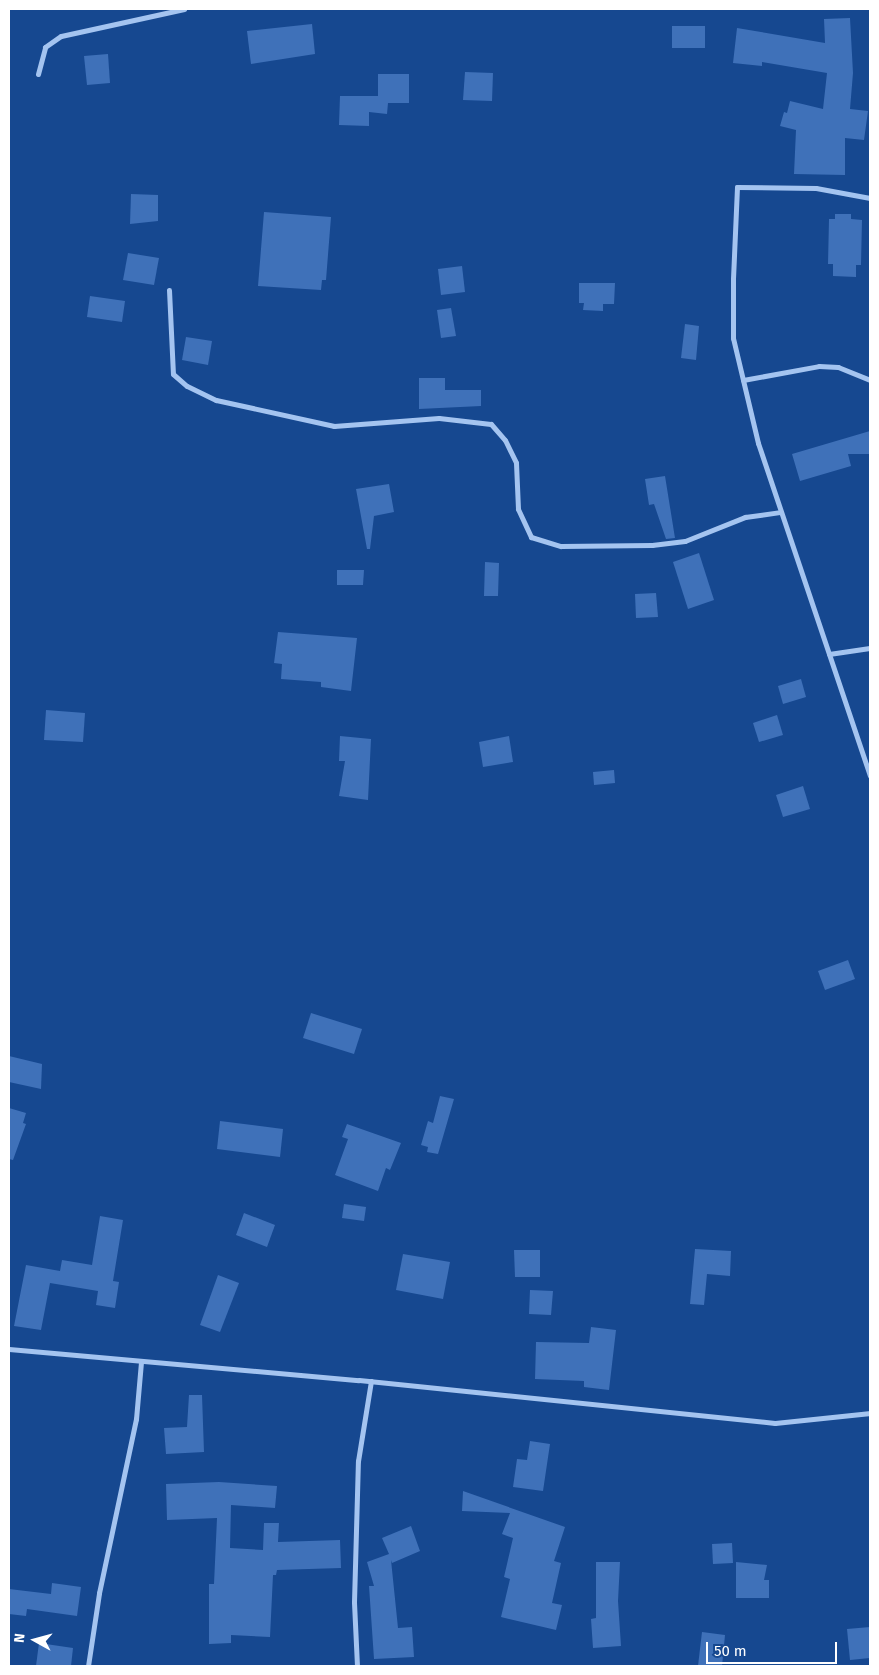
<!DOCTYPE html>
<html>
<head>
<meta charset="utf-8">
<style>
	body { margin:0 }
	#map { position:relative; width:879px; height:1675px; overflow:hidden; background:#164890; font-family:"Fira Sans",sans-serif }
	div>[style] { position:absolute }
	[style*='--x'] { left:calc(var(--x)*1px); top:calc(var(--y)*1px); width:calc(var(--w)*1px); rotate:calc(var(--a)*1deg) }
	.building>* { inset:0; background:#3f71b9 }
	.street>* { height:5px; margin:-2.5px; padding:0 2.5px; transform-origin:2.5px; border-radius:2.5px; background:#a4c4f0 }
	span { translate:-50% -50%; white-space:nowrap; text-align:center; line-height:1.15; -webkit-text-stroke:4px #164890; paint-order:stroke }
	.frame { position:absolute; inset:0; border:10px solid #fff; pointer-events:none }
	.north { position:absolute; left:10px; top:1615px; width:50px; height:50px; -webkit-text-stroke:4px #164890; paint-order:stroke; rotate:277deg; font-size:14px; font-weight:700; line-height:20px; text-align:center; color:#fff }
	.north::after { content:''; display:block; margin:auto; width:18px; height:22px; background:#fff; clip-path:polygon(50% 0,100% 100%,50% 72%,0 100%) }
	.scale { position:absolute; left:706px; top:1642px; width:131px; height:22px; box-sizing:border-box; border:2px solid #fff; border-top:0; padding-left:6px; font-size:15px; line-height:18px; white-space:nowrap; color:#fff; -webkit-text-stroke:4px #164890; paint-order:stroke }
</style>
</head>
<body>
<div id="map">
	<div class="building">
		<div style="clip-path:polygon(850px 18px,853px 73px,850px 109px,868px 111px,864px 140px,845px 138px,845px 175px,794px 174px,796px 130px,780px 126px,784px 112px,787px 113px,790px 101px,823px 109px,827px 73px,762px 62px,762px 66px,733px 63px,737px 28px,825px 43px,824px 19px)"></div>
		<div style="clip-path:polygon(312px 24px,315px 54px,251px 64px,247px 31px)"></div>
		<div style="clip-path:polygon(672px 26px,705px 26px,705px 48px,672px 48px)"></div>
		<div style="clip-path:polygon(108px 54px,110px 83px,87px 85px,84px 56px)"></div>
		<div style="clip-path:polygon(465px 72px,493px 73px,492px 101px,463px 100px)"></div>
		<div style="clip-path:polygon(378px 74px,409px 74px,409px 103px,388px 103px,387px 114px,369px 112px,369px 126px,339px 125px,340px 96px,378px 96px)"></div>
		<div style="clip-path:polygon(131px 194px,158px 195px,158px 221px,130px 224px)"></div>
		<div style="clip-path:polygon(264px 212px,331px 217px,326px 280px,322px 280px,321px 290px,258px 286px)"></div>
		<div style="clip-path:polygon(835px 214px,851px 214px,851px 219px,862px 220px,861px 265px,856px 265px,856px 277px,833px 276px,833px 264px,828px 264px,829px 219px,835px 219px)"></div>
		<div style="clip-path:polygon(128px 253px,159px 258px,154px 285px,123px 280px)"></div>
		<div style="clip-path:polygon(462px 266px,465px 292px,441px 295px,438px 269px)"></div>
		<div style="clip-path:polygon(579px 283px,615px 283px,614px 304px,603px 304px,603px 311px,583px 310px,584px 303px,579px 303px)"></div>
		<div style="clip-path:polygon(90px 296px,125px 301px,122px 322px,87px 317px)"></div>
		<div style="clip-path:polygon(451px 308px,456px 336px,441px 338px,437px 310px)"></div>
		<div style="clip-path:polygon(685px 324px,699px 326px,696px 360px,681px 358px)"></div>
		<div style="clip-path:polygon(186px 337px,212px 341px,208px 365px,182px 360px)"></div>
		<div style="clip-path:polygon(419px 378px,445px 378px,445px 390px,481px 390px,481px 406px,419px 409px)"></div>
		<div style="clip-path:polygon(870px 431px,870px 454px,848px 454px,851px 466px,800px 481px,792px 454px)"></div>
		<div style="clip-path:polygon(665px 476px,675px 538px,666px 539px,654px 504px,649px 505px,645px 479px)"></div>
		<div style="clip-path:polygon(389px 484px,394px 512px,374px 516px,370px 549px,367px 549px,356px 489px)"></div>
		<div style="clip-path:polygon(699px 553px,714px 600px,688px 609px,673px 562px)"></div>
		<div style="clip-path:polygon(485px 562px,499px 563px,498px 596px,484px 596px)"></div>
		<div style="clip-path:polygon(337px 570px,364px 570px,363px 585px,337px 585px)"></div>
		<div style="clip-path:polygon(656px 593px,658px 617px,636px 618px,635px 594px)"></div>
		<div style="clip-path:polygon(278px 632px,357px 638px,351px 691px,321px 687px,321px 682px,281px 679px,282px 664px,274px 663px)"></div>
		<div style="clip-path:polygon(801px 679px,806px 697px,783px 704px,778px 686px)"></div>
		<div style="clip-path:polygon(46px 710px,85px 713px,83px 742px,44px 740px)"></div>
		<div style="clip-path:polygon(777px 715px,783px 735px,759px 742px,753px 723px)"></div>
		<div style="clip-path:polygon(340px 736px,371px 739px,368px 800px,339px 796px,345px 761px,339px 761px)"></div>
		<div style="clip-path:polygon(509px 736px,513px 762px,483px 767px,479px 742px)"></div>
		<div style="clip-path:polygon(614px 770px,615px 783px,594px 785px,593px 772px)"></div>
		<div style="clip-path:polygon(803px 786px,810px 809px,783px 817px,776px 795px)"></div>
		<div style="clip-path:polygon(848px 960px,855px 979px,825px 990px,818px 971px)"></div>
		<div style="clip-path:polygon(311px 1013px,362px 1029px,354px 1054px,303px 1038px)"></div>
		<div style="clip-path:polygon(9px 1056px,42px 1064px,41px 1089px,9px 1082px)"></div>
		<div style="clip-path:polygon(440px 1096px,454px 1099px,438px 1154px,427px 1152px,428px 1147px,421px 1145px,428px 1121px,433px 1123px)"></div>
		<div style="clip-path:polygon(9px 1108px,26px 1113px,23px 1123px,26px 1124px,13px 1160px,9px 1159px)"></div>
		<div style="clip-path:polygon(220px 1121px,283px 1129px,280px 1157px,217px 1149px)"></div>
		<div style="clip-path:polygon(347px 1124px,401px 1143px,390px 1170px,386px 1168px,378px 1191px,335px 1175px,348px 1139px,342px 1137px)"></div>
		<div style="clip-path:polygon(344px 1204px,366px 1207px,364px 1221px,342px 1218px)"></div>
		<div style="clip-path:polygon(244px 1213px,275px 1225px,267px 1247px,236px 1235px)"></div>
		<div style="clip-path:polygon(100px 1216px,123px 1220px,113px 1281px,119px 1282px,115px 1308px,96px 1305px,98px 1291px,50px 1283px,41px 1330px,14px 1326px,26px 1265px,60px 1271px,62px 1260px,92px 1265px)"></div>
		<div style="clip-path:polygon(695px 1249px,731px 1251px,730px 1276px,707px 1274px,704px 1305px,690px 1304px)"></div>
		<div style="clip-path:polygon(514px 1250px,540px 1250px,540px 1277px,515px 1277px)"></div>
		<div style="clip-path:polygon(403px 1254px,450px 1262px,443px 1299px,396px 1290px)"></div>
		<div style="clip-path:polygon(218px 1275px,239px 1283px,220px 1332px,200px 1325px)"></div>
		<div style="clip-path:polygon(530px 1290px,553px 1291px,551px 1315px,529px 1314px)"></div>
		<div style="clip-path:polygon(591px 1327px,616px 1330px,609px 1390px,584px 1387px,584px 1381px,535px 1379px,536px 1342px,589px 1343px)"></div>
		<div style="clip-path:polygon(189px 1395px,202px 1395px,204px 1452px,166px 1454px,164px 1428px,187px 1427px)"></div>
		<div style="clip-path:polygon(530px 1441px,550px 1444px,543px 1491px,513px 1487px,517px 1459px,527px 1460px)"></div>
		<div style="clip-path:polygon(219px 1482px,277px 1486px,275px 1508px,231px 1505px,230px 1548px,263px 1550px,264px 1523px,279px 1523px,278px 1542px,340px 1540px,341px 1568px,277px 1570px,276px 1575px,273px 1575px,270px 1637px,231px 1635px,231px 1643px,209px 1644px,209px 1584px,214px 1584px,217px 1518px,167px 1520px,166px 1484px)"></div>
		<div style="clip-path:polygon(463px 1491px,565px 1527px,554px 1561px,561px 1563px,552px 1603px,562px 1605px,556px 1630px,501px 1617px,510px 1579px,504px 1577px,513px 1538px,502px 1534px,510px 1513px,462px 1511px)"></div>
		<div style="clip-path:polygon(411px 1526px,420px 1551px,392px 1563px,391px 1560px,398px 1628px,412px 1627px,414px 1657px,374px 1659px,369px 1586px,374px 1586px,367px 1562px,389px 1554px,382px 1538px)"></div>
		<div style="clip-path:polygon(732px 1543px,733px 1563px,713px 1564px,712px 1544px)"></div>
		<div style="clip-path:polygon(596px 1562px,620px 1562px,618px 1601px,621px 1646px,593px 1648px,591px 1619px,596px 1618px)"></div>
		<div style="clip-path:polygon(736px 1562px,767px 1565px,764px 1580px,769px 1580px,769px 1598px,736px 1598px)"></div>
		<div style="clip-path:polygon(52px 1583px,81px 1587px,77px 1616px,27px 1609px,26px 1616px,9px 1614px,9px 1589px,51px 1594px)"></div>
		<div style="clip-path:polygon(870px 1627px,870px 1658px,850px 1660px,847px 1629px)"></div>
		<div style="clip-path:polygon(702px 1632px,725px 1635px,722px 1666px,698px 1666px)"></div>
		<div style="clip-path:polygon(39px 1643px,73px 1648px,71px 1666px,36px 1666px)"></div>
	</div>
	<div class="street">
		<div style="--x:38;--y:74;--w:28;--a:-75"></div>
		<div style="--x:45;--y:47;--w:19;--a:-35"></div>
		<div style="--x:61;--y:36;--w:126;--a:-12.4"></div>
		<div style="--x:870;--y:198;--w:55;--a:-169.5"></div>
		<div style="--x:816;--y:188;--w:79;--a:-179.3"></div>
		<div style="--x:737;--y:187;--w:92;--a:92.5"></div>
		<div style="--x:733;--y:279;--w:59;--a:90"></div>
		<div style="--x:733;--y:338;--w:108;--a:76.6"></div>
		<div style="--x:758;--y:443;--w:351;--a:71.4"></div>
		<div style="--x:169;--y:290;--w:84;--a:87.3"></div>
		<div style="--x:173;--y:374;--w:18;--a:41"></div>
		<div style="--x:187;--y:386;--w:32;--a:26"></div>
		<div style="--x:216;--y:400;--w:121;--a:12.4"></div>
		<div style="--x:334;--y:426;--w:105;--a:-4.4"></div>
		<div style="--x:439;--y:418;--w:52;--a:6.6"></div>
		<div style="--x:491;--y:424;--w:21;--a:49"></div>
		<div style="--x:505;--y:440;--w:25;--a:64"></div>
		<div style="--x:516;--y:463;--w:46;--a:87.5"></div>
		<div style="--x:518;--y:509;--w:31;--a:65"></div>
		<div style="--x:531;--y:537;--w:31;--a:17"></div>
		<div style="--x:561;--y:546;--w:91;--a:-0.6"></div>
		<div style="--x:652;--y:545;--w:33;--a:-7"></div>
		<div style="--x:685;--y:541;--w:65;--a:-21.8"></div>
		<div style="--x:745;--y:517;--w:35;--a:-8"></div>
		<div style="--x:743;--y:380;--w:77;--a:-10.4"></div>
		<div style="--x:819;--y:366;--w:19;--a:3"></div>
		<div style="--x:838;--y:367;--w:35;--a:22"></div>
		<div style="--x:829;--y:654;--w:41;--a:-8.3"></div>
		<div style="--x:9;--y:1349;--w:351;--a:5.1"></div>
		<div style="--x:359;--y:1380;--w:418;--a:5.9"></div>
		<div style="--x:775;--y:1423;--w:96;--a:-6"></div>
		<div style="--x:88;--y:1666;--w:74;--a:-81.4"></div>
		<div style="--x:99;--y:1593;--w:178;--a:-78"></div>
		<div style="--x:136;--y:1419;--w:57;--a:-85"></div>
		<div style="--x:357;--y:1666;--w:64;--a:-92.7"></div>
		<div style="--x:354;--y:1602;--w:141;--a:-88.4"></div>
		<div style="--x:358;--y:1461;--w:81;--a:-80.8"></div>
	</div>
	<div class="frame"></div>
	<div class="north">N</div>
	<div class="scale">50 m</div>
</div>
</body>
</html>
